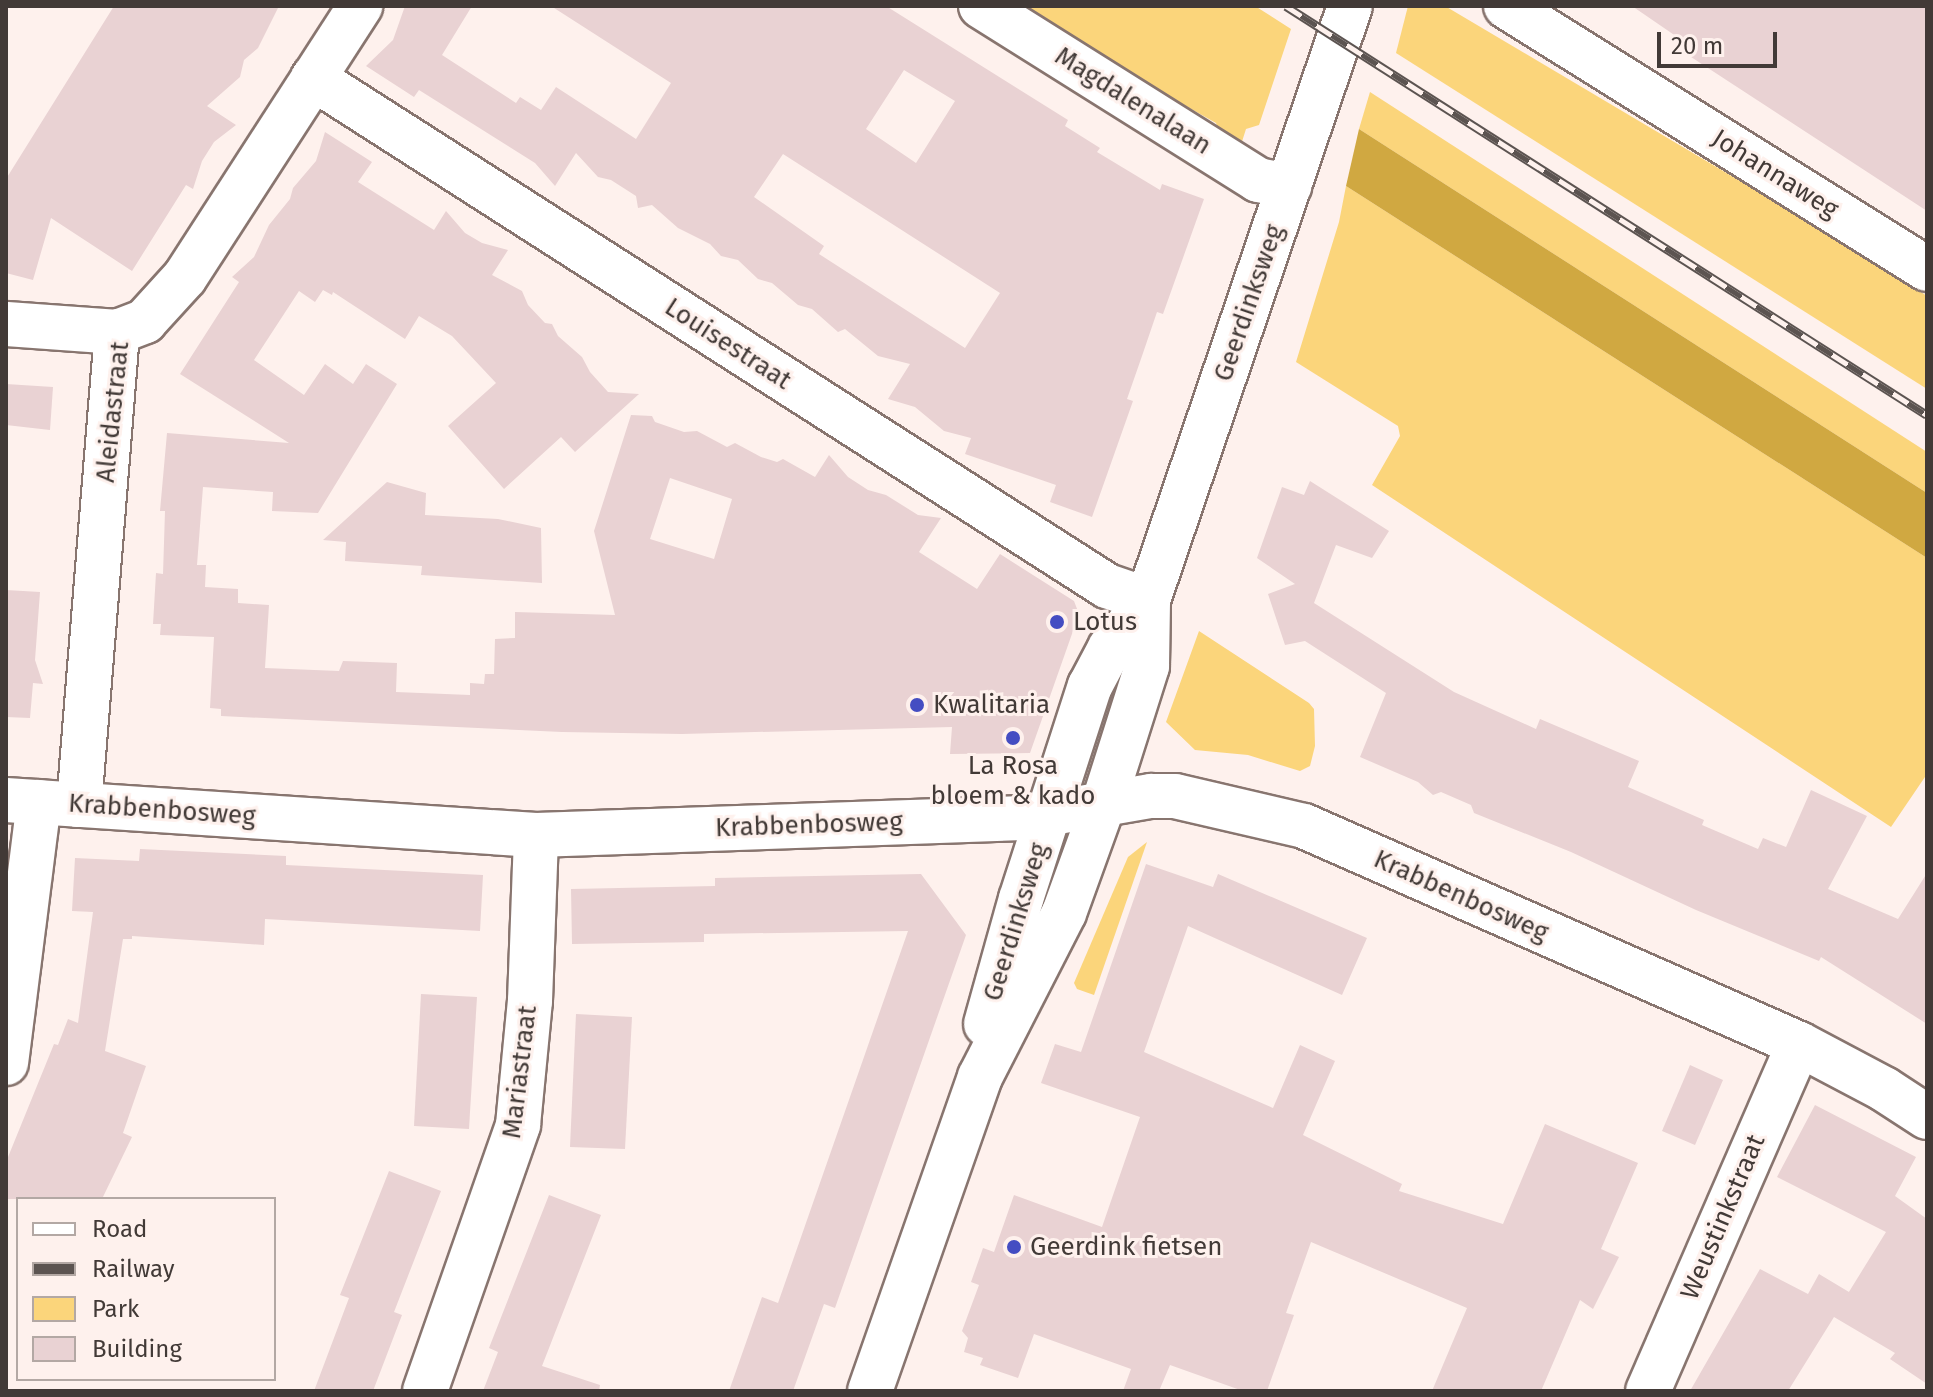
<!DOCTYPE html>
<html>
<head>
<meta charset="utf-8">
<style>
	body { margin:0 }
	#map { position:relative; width:1933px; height:1397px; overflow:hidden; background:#fef1ed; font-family:"Fira Sans",sans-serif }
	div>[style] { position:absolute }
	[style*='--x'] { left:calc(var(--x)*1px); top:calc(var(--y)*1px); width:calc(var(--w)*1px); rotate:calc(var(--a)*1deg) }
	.green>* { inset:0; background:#fbd57b }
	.forest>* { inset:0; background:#d0a841 }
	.building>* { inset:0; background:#e9d2d3 }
	.roads { filter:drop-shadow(2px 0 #88756f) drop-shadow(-2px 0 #88756f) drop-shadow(0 2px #88756f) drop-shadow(0 -2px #88756f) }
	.minor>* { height:44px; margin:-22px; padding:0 22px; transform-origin:22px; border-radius:22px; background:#fff }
	.major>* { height:44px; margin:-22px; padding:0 22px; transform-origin:22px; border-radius:22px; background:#fff }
	.rail>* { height:9px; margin-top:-4.5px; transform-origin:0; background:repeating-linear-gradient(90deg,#fef1ed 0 18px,#5c5451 0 36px); box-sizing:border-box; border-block:2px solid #5c5451 }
	.dots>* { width:22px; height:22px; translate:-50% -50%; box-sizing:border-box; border:4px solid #fef1ed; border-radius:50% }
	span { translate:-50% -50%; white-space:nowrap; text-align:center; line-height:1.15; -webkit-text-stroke:6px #fef1ed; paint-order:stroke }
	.street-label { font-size:26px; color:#423a37 }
	.poi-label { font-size:26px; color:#423a37 }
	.left { translate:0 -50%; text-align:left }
	.frame { position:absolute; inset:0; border:8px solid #423a37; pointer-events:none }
	.legend { position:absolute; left:16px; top:1197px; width:260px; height:184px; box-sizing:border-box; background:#fef1ed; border:2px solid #b3a8a4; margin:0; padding:10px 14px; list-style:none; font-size:24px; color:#423a37 }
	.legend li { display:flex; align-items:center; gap:16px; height:40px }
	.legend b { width:40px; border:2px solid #b3a8a4 }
	.scale { position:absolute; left:1657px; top:32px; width:120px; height:36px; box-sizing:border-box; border:4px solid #423a37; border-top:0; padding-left:10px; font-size:24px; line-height:28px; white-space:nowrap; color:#423a37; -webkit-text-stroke:6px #fef1ed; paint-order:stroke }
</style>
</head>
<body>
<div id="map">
	<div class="green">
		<div style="clip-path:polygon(1009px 6px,1255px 6px,1291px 29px,1259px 125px,1246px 129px,1239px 151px,1222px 141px,1216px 123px)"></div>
		<div style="clip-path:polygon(1408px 6px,1445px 6px,1843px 242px,1927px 296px,1927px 389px,1396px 53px)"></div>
		<div style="clip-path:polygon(1370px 92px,1927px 452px,1927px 493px,1359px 129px)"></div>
		<div style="clip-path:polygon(1346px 186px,1927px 558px,1927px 774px,1891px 827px,1372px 485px,1400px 436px,1398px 426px,1296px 362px,1339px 222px)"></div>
		<div style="clip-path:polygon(1199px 631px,1309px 703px,1314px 709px,1315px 746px,1310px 766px,1300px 771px,1248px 755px,1195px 750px,1166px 722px)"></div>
		<div style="clip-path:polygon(1147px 842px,1094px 995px,1077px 989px,1074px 983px,1128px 857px)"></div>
	</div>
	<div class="forest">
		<div style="clip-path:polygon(1359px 129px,1927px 493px,1927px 558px,1346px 186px)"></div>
	</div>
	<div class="building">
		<div style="clip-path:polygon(114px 6px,279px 6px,258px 48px,244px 60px,240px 77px,207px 106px,236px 125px,214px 142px,202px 161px,193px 189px,186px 185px,132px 271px,51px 218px,33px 280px,6px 273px,6px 179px)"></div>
		<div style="clip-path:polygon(evenodd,405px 6px,472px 6px,442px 55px,516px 103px,520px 97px,541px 110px,556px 87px,636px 139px,671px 83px,551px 6px,886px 6px,1068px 120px,1065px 126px,1100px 148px,1097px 152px,1160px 190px,1162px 184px,1204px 199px,1163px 314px,1157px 312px,1142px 356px,1127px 399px,1133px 401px,1092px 517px,1050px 502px,1056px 485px,965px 454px,971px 438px,944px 431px,915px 407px,888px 399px,910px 364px,878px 356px,845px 329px,838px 332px,812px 309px,798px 305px,772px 283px,758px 279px,738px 260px,721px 256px,710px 244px,678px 228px,652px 205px,638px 208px,636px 196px,611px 180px,598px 177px,576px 153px,555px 186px,535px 163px,419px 90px,414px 97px,366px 66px,393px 40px,405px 6px,904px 70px,955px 101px,916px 163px,866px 129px,904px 70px,405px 6px,783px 154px,1000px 293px,965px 348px,819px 254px,824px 246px,754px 197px,783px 154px)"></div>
		<div style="clip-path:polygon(1632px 6px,1927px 6px,1927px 211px,1688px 55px,1691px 50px,1681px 44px,1683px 41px)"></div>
		<div style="clip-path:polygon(evenodd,325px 132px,372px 162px,358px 182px,434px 230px,446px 211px,465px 233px,482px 243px,508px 250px,492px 275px,522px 291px,528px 305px,545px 323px,552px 324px,558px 336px,582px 357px,590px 372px,608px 392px,639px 394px,575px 452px,561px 437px,504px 489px,448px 426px,496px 383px,452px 336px,419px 316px,405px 339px,333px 292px,332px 295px,323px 290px,315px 302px,299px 291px,254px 360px,304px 395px,325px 364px,353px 384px,366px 364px,397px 384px,318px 513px,272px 511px,273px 492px,203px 487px,197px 565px,206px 565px,205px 587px,238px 589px,238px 603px,269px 605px,265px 668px,339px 671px,343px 661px,397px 663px,396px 692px,470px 695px,470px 683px,484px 684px,485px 674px,494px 674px,495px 639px,515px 638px,515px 612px,615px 615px,594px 531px,631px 415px,652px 416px,655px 422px,684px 432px,697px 431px,727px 447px,735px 443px,761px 457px,777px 462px,783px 459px,815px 477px,829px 455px,848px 477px,868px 490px,886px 495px,918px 515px,941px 518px,919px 552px,977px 589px,1000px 554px,1074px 601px,1079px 614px,1030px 753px,950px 754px,952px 727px,682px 734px,562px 732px,221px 716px,221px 709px,210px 708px,214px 637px,160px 635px,161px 624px,153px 624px,156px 573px,163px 574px,165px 511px,160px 511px,167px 433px,289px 443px,180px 374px,239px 282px,232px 277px,254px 257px,269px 225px,290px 199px,293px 188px,316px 161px,325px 132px,670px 478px,732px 499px,714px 559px,650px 539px,670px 478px)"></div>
		<div style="clip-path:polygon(6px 384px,53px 387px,50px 430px,6px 425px)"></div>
		<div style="clip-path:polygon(1310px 481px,1389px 531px,1372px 558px,1336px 545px,1314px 603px,1454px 692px,1536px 729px,1540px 719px,1639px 761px,1628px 787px,1704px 820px,1702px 825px,1758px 849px,1763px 838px,1786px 847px,1811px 790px,1867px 816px,1828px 889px,1898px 919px,1927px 873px,1927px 1024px,1821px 957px,1819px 961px,1696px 910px,1571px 852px,1474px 813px,1471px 805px,1441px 792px,1433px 795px,1418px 782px,1360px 757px,1386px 693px,1305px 641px,1285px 645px,1268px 594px,1295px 584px,1257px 558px,1282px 487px,1304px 495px)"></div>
		<div style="clip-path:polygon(387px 482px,426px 493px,425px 515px,498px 519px,541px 528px,542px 583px,421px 575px,422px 566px,345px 561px,346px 542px,323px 540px)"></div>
		<div style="clip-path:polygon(6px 590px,40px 592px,35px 660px,43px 684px,33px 683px,30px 718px,6px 717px)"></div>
		<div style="clip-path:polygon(140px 849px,286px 856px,286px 865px,483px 875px,480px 931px,265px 919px,264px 945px,132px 936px,132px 939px,123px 939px,105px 1051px,146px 1066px,123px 1133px,132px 1137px,102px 1199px,6px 1199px,6px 1162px,54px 1044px,58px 1045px,68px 1019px,78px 1023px,93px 912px,72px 911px,75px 858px,139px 861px)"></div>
		<div style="clip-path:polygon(1146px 864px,1213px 887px,1218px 874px,1367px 938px,1342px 995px,1188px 926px,1144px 1052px,1273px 1108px,1300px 1045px,1335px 1061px,1303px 1135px,1402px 1184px,1399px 1191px,1503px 1224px,1545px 1124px,1638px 1163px,1601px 1249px,1619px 1257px,1593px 1309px,1580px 1300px,1541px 1391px,1432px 1391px,1467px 1308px,1311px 1242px,1286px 1313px,1294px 1315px,1267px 1391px,1243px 1391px,1170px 1365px,1159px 1391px,1123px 1391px,1131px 1369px,1034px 1334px,1018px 1378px,980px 1365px,983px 1358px,964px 1352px,968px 1338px,962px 1331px,979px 1285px,971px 1282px,983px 1248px,994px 1252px,1014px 1195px,1102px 1227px,1140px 1117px,1041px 1083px,1055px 1044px,1081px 1052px)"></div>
		<div style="clip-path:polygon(921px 874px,966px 935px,835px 1308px,824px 1304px,793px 1391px,729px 1391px,762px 1297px,778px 1303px,908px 931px,704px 934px,704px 942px,572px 944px,571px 889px,715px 886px,715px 878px)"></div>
		<div style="clip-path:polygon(421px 994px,477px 997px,469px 1129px,414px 1126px)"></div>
		<div style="clip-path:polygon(576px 1014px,632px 1017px,625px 1149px,570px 1147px)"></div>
		<div style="clip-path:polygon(1690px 1065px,1723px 1080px,1695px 1145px,1662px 1131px)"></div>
		<div style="clip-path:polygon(1815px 1105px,1916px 1157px,1895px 1196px,1927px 1219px,1927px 1384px,1890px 1359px,1895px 1353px,1834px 1317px,1788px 1391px,1690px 1391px,1760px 1269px,1808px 1294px,1819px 1274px,1849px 1292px,1839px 1308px,1886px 1232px,1777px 1177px)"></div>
		<div style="clip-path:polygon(389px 1171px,441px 1191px,394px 1312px,402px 1315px,373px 1391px,314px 1391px,349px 1298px,340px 1295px)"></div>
		<div style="clip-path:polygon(549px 1195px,601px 1215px,542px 1366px,600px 1385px,599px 1391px,483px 1391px,498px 1352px,489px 1348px)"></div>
	</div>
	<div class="roads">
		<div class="minor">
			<div style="--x:981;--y:6;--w:327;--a:32.1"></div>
			<div style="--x:1258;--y:180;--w:32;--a:11"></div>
			<div style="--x:1506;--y:6;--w:496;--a:32"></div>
			<div style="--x:313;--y:78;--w:943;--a:32.61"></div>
			<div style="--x:1107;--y:586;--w:43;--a:18.9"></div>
			<div style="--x:6;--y:324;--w:111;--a:4.1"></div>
			<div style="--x:6;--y:800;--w:531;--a:3.78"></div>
			<div style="--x:536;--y:835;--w:487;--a:-2"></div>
			<div style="--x:1023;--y:818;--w:130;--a:-9.8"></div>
			<div style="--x:1151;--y:796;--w:24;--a:0"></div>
			<div style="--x:1175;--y:796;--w:132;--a:13.1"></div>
			<div style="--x:1304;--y:826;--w:541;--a:23.77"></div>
			<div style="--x:1799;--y:1044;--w:96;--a:27.9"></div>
			<div style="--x:1884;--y:1089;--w:51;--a:33.1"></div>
			<div style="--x:79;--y:805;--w:475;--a:-85.4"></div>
			<div style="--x:117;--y:332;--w:30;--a:-21"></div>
			<div style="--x:145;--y:321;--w:59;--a:-47.7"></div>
			<div style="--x:185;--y:277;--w:323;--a:-57.1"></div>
			<div style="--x:6;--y:1063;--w:263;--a:-82.8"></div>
			<div style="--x:425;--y:1391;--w:282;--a:-70.7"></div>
			<div style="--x:518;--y:1125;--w:125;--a:-84.5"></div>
			<div style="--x:530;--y:1001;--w:166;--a:-87.9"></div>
			<div style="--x:1648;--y:1391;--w:378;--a:-66.5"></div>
		</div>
		<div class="major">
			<div style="--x:986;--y:1024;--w:130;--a:-74.4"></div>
			<div style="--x:1021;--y:899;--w:224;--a:-72.1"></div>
			<div style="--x:1090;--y:686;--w:43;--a:-62.2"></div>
			<div style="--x:1110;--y:648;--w:61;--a:-51.6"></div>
			<div style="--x:870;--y:1391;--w:333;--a:-70.7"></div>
			<div style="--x:980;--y:1077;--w:184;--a:-62.9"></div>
			<div style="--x:1064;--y:913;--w:115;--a:-70.1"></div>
			<div style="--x:1103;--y:805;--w:146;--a:-72.4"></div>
			<div style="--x:1147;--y:666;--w:66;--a:-89.1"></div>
			<div style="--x:1148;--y:600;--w:627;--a:-71.22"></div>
		</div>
	</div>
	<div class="rail">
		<div style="--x:1286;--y:6;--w:760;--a:32.54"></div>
	</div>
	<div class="dots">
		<div style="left:1057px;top:622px;background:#444dc2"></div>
		<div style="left:917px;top:705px;background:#444dc2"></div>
		<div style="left:1013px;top:738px;background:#444dc2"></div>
		<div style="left:1014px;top:1247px;background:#444dc2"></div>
	</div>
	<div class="street-label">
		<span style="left:1133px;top:101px;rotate:32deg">Magdalenalaan</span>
		<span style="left:1775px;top:174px;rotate:32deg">Johannaweg</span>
		<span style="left:1249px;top:303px;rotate:-71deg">Geerdinksweg</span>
		<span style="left:728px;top:344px;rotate:33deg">Louisestraat</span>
		<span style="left:113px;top:412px;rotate:-84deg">Aleidastraat</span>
		<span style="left:162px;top:810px;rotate:4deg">Krabbenbosweg</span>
		<span style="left:809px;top:825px;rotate:-2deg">Krabbenbosweg</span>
		<span style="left:1461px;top:896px;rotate:24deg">Krabbenbosweg</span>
		<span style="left:1016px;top:922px;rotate:-73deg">Geerdinksweg</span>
		<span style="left:520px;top:1072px;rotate:-83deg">Mariastraat</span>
		<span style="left:1723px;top:1217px;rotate:-67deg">Weustinkstraat</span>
	</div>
	<div class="poi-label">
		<span class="left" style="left:1073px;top:622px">Lotus</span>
		<span class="left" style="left:933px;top:705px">Kwalitaria</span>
		<span style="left:1013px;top:781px">La Rosa<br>bloem &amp; kado</span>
		<span class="left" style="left:1030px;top:1247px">Geerdink fietsen</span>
	</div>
	<div class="frame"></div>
	<ul class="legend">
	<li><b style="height:10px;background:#fff"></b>Road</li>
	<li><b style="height:10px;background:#5c5451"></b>Railway</li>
	<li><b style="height:22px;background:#fbd57b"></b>Park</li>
	<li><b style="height:22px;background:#e9d2d3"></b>Building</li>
	</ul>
	<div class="scale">20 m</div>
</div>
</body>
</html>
